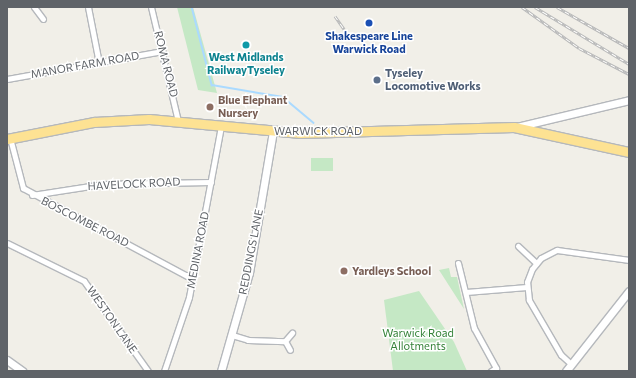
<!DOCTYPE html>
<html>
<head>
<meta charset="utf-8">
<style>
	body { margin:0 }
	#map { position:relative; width:636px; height:378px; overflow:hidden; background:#f1efe8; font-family:Commissioner,sans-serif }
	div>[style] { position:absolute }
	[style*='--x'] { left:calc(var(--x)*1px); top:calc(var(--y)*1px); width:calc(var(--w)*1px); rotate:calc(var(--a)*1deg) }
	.green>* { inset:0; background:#c5e8c5 }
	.stream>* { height:1.5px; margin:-0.75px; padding:0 0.75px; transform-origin:0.75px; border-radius:0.75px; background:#aadaff }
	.roads { filter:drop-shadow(1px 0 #b5b8bc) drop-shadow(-1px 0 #b5b8bc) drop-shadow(0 1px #b5b8bc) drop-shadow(0 -1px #b5b8bc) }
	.street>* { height:5px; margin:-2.5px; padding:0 2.5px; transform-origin:2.5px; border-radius:2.5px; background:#fff }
	.secondary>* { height:7px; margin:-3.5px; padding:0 3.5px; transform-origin:3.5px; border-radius:3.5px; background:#fff }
	.highway>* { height:9px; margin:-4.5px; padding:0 4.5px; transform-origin:4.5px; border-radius:4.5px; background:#fde293 }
	.rail>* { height:3px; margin-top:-1.5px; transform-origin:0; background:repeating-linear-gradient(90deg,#fff 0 4.5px,#b6b7b8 0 9px); box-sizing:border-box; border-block:1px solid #b6b7b8 }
	.dots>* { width:11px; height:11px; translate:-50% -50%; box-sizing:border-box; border:2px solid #fff; border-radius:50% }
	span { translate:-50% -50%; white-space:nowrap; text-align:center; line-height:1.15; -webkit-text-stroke:3px #fff; paint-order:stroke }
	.transit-label { font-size:11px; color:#164399; font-weight:700 }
	.culture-label { font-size:11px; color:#0d838f; font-weight:700 }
	.street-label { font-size:11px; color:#5f6368 }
	.service-label { font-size:11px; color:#4e5e75; font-weight:700 }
	.left { translate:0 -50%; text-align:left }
	.education-label { font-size:11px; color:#785e54; font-weight:700 }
	.park-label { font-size:11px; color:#348238 }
	.frame { position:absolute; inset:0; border:8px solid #5f6368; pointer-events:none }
</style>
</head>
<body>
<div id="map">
	<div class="green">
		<div style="clip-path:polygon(177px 7px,193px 7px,217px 93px,198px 90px)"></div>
		<div style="clip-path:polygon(311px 158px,333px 158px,333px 171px,311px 171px)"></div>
		<div style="clip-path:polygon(449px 268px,451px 277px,457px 277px,464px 309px,439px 270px)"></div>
		<div style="clip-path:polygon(419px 291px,454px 342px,467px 371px,393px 371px,384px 300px)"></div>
	</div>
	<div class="stream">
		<div style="--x:192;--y:7;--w:81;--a:75.6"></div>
		<div style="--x:212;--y:85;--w:72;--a:9.6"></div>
		<div style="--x:283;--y:97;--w:40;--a:40"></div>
	</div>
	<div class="roads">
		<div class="street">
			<div style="--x:34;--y:7;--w:15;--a:53"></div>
			<div style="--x:88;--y:7;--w:57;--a:78.9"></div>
			<div style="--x:151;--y:7;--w:117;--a:76.7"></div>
			<div style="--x:7;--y:79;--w:158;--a:-10.2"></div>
			<div style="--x:10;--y:138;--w:52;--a:75.4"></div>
			<div style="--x:23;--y:188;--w:193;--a:28.2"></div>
			<div style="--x:32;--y:195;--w:72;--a:-8.8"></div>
			<div style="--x:103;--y:184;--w:108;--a:-1.1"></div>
			<div style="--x:7;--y:243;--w:86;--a:26.3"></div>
			<div style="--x:84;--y:281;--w:110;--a:54.6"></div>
			<div style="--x:518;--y:246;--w:25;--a:43"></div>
			<div style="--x:458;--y:263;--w:67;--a:76.2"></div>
			<div style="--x:474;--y:328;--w:46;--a:61.2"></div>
			<div style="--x:496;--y:368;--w:6;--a:149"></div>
			<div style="--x:466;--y:292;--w:61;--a:-4.7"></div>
			<div style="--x:232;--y:335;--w:17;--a:17"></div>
			<div style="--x:248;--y:340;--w:37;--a:2"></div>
			<div style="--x:285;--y:341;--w:11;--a:-49"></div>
			<div style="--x:285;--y:341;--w:10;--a:61"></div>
			<div style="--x:570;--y:363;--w:12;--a:-138"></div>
			<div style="--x:561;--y:355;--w:64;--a:-120.2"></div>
			<div style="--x:529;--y:300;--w:18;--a:-96"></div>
			<div style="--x:527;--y:282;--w:14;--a:-69"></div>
			<div style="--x:532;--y:269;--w:14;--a:-51"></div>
			<div style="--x:541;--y:258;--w:18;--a:-27"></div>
			<div style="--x:557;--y:250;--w:73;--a:7.9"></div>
			<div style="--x:164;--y:371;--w:78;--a:-71.3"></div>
			<div style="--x:189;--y:297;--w:174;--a:-79.4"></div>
		</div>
		<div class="secondary">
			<div style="--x:516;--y:127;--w:116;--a:-13.4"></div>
			<div style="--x:7;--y:360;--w:19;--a:36"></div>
			<div style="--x:221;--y:371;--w:102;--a:-74.1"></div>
			<div style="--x:249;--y:273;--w:144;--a:-80.4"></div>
			<div style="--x:566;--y:371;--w:102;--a:-51.8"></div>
		</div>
		<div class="highway">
			<div style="--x:7;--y:139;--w:89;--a:-11.1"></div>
			<div style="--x:94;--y:122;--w:55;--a:-3.1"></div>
			<div style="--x:149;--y:119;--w:152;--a:5.3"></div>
			<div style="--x:300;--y:133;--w:214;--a:-1.6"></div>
			<div style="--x:514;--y:127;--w:118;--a:12.3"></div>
		</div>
	</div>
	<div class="rail">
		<div style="--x:522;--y:7;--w:70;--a:35.7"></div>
		<div style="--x:579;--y:48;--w:56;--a:27.5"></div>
		<div style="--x:535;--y:7;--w:110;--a:31.2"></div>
		<div style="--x:557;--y:7;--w:83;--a:29.7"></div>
		<div style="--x:335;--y:16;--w:16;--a:55"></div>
	</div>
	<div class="dots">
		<div style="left:369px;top:23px;background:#1a4fb4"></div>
		<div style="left:246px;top:45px;background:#0f9aa8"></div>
		<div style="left:377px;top:80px;background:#5c6f8a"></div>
		<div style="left:210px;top:107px;background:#8d6e63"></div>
		<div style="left:344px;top:271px;background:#8d6e63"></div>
	</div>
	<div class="transit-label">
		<span style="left:369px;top:43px">Shakespeare Line<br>Warwick Road</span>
	</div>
	<div class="culture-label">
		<span style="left:246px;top:64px">West Midlands<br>RailwayTyseley</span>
	</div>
	<div class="street-label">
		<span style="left:166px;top:64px;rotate:76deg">ROMA ROAD</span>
		<span style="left:85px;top:65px;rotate:-10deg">MANOR FARM ROAD</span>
		<span style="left:318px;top:131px">WARWICK ROAD</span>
		<span style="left:134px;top:184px;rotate:-3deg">HAVELOCK ROAD</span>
		<span style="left:85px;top:222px;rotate:27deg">BOSCOMBE ROAD</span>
		<span style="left:198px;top:250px;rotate:-79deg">MEDINA ROAD</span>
		<span style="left:251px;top:252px;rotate:-79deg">REDDINGS LANE</span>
		<span style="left:112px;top:320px;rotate:55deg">WESTON LANE</span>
	</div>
	<div class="service-label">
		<span class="left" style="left:385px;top:80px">Tyseley<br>Locomotive Works</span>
	</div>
	<div class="education-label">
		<span class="left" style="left:218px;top:107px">Blue Elephant<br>Nursery</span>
		<span class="left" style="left:352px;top:271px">Yardleys School</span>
	</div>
	<div class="park-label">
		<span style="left:418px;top:340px">Warwick Road<br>Allotments</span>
	</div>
	<div class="frame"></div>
</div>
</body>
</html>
